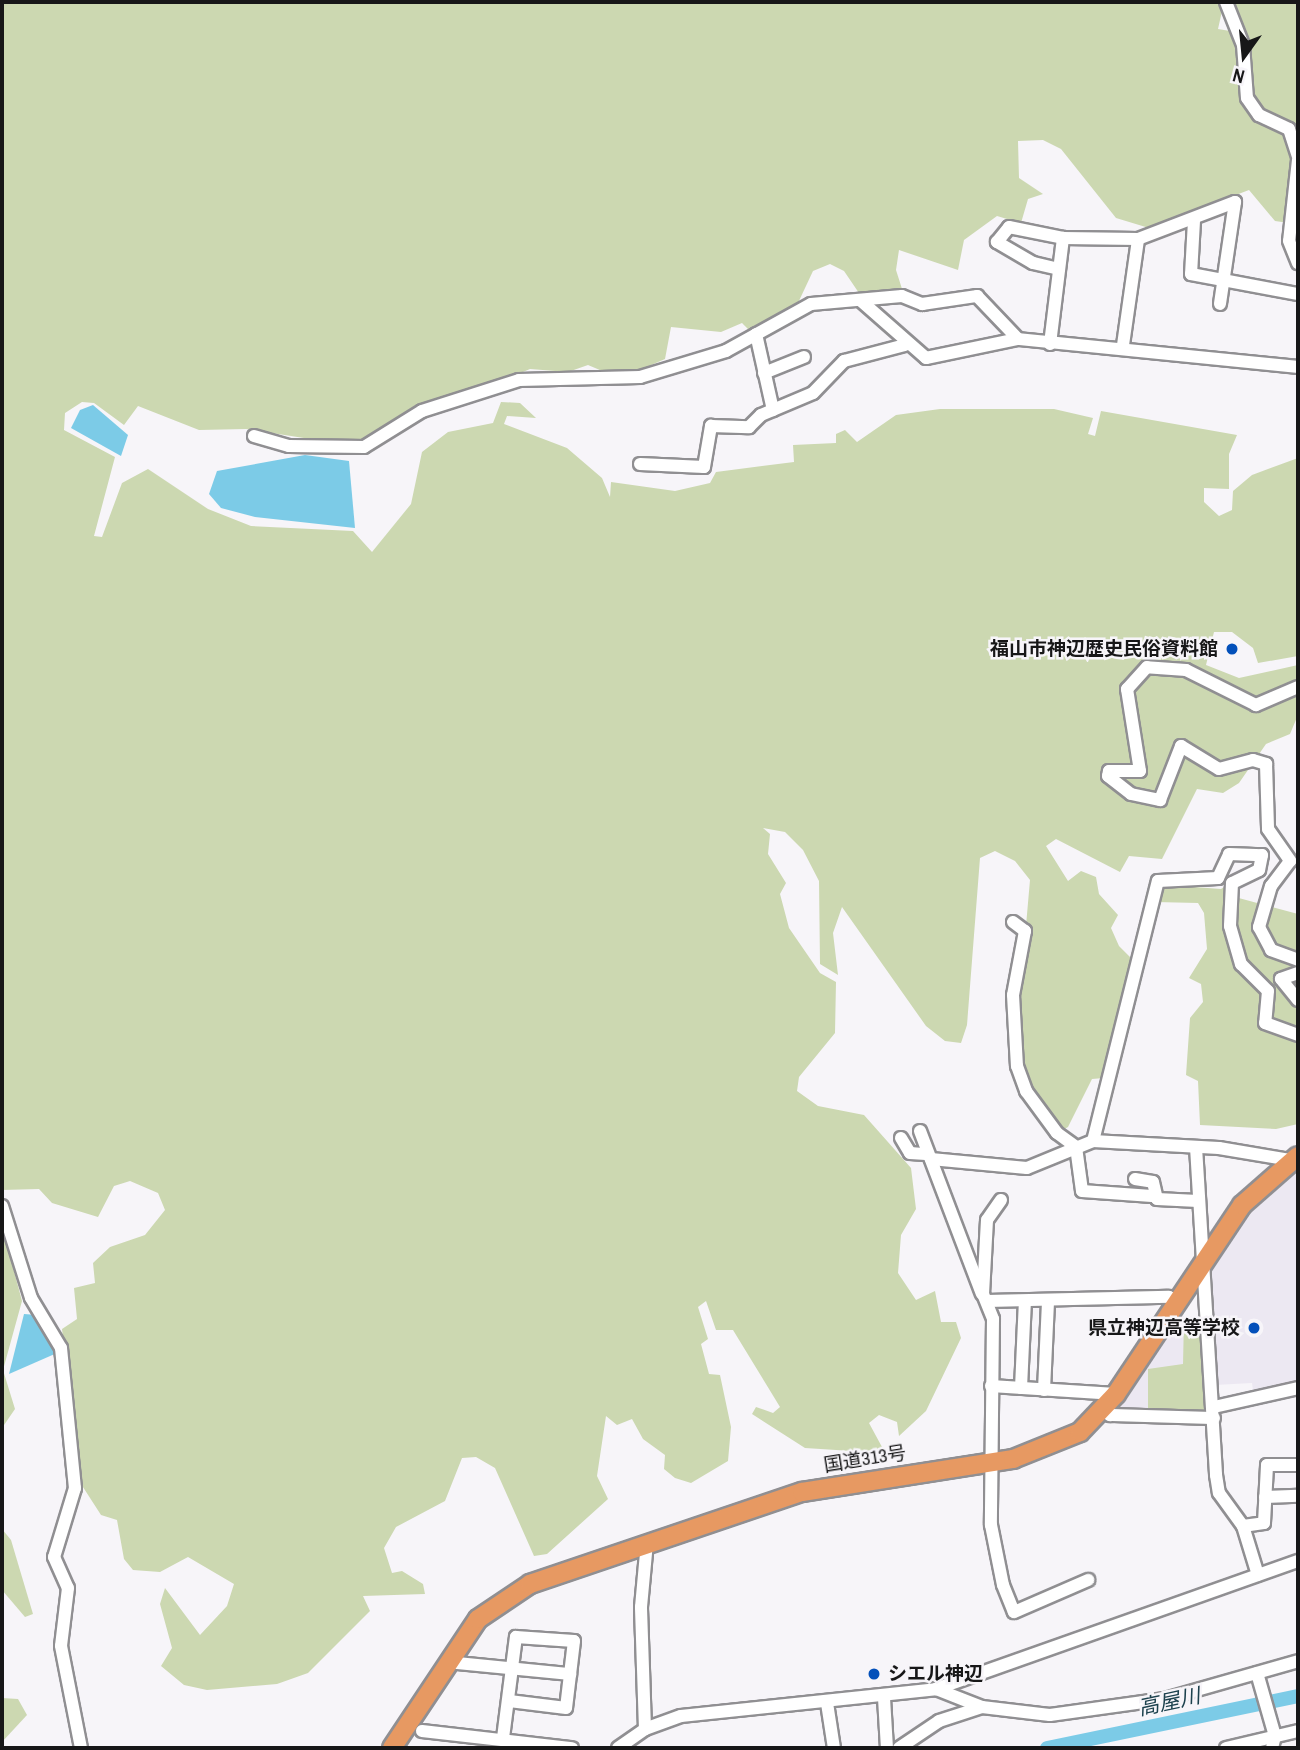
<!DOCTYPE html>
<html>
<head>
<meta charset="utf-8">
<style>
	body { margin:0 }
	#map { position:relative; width:1300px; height:1750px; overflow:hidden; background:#f7f5f9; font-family:"Archivo Narrow","Noto Sans JP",sans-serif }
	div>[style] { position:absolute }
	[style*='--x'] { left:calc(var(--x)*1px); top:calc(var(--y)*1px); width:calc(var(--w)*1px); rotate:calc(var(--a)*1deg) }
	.built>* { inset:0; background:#ece8f2 }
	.green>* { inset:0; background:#ccd8b1 }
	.water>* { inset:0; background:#7ccbe7 }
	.river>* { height:14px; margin:-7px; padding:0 7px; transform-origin:7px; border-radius:7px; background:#7ccbe7 }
	.roads { filter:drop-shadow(2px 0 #908f92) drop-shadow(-2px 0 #908f92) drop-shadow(0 2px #908f92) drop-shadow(0 -2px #908f92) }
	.minor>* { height:12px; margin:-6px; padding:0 6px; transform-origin:6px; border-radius:6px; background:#fff }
	.highway>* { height:18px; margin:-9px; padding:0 9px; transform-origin:9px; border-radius:9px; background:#e79962 }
	.dots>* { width:19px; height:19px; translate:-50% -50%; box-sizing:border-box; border:4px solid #f7f5f9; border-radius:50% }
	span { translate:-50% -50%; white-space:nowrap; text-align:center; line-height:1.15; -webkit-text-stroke:5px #f7f5f9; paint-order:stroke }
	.poi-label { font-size:19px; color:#171718; font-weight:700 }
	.right { translate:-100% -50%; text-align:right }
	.left { translate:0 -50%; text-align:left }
	.street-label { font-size:19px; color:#171718 }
	.water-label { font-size:21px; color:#1c414d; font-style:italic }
	.frame { position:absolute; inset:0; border:4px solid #171718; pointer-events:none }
	.north { position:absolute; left:1209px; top:21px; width:70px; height:70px; -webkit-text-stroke:5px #f7f5f9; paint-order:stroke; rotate:195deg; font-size:19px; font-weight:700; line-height:28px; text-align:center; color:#171718 }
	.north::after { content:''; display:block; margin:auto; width:24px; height:32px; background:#171718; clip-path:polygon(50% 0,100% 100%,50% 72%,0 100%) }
</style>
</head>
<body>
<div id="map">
	<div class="built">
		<div style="clip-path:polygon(1298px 1167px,1298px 1387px,1254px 1398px,1252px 1383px,1215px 1385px,1206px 1273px,1262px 1197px)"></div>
		<div style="clip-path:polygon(1182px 1316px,1203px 1316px,1210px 1412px,1117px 1411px)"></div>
	</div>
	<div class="green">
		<div style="clip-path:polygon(2px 2px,1224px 2px,1218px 29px,1236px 32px,1245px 99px,1293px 142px,1289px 223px,1275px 221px,1249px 190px,1149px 228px,1116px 218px,1061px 149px,1043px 140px,1018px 141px,1019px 178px,1043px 194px,1028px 199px,1021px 223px,997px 216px,964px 240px,958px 270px,899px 250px,896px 270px,903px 292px,861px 296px,844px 271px,830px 264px,813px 271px,798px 303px,753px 334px,742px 323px,721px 332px,671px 327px,665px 359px,635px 372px,614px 376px,588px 365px,568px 372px,530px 369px,349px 445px,246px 429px,199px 430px,138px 406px,124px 425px,94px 403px,82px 402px,65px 413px,64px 430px,115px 457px,94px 536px,102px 537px,122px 483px,148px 469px,208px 509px,251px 526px,353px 531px,372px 552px,411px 504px,422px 452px,448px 432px,493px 423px,501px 402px,520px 403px,536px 418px,507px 416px,504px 424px,567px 448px,602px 478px,610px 497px,611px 482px,675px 491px,710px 483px,716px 472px,794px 462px,793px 445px,836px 443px,836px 434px,845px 430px,857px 442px,896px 415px,940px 409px,1054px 409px,1093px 418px,1088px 434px,1095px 436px,1101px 411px,1237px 435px,1229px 454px,1229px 489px,1204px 488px,1204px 502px,1219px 516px,1232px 510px,1233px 491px,1252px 475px,1298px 458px,1298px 656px,1258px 663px,1253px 648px,1232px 632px,1214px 632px,1206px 665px,1239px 678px,1298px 665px,1298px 715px,1290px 734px,1266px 744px,1239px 783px,1223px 793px,1197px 789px,1162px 859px,1129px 856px,1120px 872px,1056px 839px,1046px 846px,1068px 881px,1081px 871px,1096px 877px,1099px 894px,1118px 915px,1111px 928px,1119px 946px,1132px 959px,1104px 1078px,1092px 1079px,1068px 1127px,1061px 1131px,1025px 1076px,1020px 994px,1030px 880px,1015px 861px,995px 851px,980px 858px,967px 1025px,961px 1043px,945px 1041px,926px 1026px,842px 907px,833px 933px,838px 975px,820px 964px,819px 881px,803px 850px,785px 832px,763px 828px,770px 834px,768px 854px,786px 883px,780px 894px,789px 928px,820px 973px,836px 982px,835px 1033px,799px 1077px,797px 1091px,818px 1106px,864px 1115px,911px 1168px,916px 1209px,901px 1235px,898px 1273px,916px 1300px,935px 1291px,941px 1322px,956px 1322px,961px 1338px,926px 1411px,899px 1436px,897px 1422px,879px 1415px,869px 1423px,882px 1447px,867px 1452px,805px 1448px,752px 1414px,756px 1407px,773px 1413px,780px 1407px,733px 1330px,716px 1330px,706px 1301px,698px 1307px,708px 1339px,701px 1344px,709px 1374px,720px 1375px,731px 1427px,728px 1461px,691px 1483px,675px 1478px,664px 1469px,665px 1455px,643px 1439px,632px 1419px,617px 1425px,606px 1416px,597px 1476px,608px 1499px,547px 1554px,534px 1556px,495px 1468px,476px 1457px,462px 1458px,445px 1501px,396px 1527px,384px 1548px,392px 1573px,402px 1571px,423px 1584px,425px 1594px,363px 1596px,370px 1611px,308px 1673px,277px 1684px,207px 1690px,184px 1685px,161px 1666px,172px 1648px,160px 1604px,165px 1588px,200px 1635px,227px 1606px,234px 1584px,188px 1557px,160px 1572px,133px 1570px,124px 1559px,117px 1520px,101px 1515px,81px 1484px,62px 1329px,77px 1319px,74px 1288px,95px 1283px,93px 1263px,110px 1247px,145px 1235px,165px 1210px,158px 1193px,130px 1181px,114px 1186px,98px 1217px,52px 1203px,39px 1189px,2px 1190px)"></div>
		<div style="clip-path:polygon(1231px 2px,1298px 2px,1298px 142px,1250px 98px)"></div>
		<div style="clip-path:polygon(1246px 872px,1235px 897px,1298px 914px,1298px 1124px,1276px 1129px,1200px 1125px,1198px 1081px,1186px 1075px,1190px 1018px,1203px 1002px,1201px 984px,1189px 978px,1207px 949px,1204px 913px,1198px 903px,1155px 902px,1167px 885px,1221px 889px)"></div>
		<div style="clip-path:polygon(2px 1226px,22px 1301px,3px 1370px,15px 1409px,2px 1428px)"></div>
		<div style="clip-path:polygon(1202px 1318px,1208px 1411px,1148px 1410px,1148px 1369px,1183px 1364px,1184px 1319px)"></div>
		<div style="clip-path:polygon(2px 1529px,11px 1540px,33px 1614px,25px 1617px,2px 1590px)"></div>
		<div style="clip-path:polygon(2px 1698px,18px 1699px,27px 1715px,2px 1742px)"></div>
	</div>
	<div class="water">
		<div style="clip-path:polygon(93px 405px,128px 435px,121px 456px,71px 428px,80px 410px)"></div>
		<div style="clip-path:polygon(305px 455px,349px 461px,355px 528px,255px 517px,221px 508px,209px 494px,217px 471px)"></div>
		<div style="clip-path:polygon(24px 1314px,37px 1315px,57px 1353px,9px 1374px)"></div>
	</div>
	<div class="river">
		<div style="--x:1047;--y:1748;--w:256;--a:-11.7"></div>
	</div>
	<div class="roads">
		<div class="minor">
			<div style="--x:1226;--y:2;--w:46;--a:68.4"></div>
			<div style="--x:1243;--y:45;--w:53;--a:85.7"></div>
			<div style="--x:1247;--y:98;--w:21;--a:55"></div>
			<div style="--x:1259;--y:115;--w:33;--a:25"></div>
			<div style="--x:1289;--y:129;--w:28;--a:72"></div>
			<div style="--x:1298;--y:160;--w:81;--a:96.3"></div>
			<div style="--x:1289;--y:241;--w:24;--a:68"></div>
			<div style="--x:1194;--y:221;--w:53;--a:93.2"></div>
			<div style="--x:1191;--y:274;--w:109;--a:10.6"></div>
			<div style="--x:1059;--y:269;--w:27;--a:-167"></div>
			<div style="--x:1033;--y:263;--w:42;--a:-149.7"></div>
			<div style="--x:997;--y:242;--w:19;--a:-51"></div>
			<div style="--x:1009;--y:227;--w:55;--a:11.5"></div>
			<div style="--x:1063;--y:238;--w:75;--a:0.8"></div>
			<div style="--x:1138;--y:239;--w:104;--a:-20.9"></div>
			<div style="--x:1235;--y:202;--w:103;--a:98.4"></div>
			<div style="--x:860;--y:300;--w:88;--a:41.3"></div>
			<div style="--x:926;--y:358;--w:94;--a:-11.7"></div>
			<div style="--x:756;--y:334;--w:78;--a:77.4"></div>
			<div style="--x:1050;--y:344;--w:107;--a:-83"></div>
			<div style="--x:1123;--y:345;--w:107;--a:-81.9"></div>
			<div style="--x:764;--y:373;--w:43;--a:-21.8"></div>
			<div style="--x:254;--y:436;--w:36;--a:16"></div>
			<div style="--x:289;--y:446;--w:75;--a:0.8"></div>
			<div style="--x:364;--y:447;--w:68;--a:-31.8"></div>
			<div style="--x:422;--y:411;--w:102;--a:-17.7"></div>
			<div style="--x:519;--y:380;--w:121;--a:-1.4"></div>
			<div style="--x:640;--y:377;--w:90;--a:-16.8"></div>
			<div style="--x:726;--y:351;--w:97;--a:-28.9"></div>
			<div style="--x:811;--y:304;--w:91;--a:-5"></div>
			<div style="--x:902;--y:296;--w:22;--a:22"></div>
			<div style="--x:922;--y:304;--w:56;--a:-8.3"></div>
			<div style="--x:977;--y:296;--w:59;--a:46.4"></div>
			<div style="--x:1018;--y:339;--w:281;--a:5.7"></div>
			<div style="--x:640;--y:464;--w:64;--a:2.7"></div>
			<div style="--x:704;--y:467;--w:42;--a:-80.3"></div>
			<div style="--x:711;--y:426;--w:38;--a:2"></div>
			<div style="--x:749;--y:427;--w:17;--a:-45"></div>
			<div style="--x:761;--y:415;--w:56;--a:-22.9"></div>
			<div style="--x:813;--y:393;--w:45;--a:-45.9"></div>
			<div style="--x:844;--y:361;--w:63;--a:-14.7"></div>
			<div style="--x:1298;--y:687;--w:46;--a:156.8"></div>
			<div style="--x:1256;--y:705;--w:78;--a:-153.4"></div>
			<div style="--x:1186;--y:670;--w:39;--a:-176"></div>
			<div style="--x:1147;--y:667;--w:30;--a:132"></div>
			<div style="--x:1127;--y:689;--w:83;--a:81"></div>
			<div style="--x:1140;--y:771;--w:31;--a:180"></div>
			<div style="--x:1109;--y:771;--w:5;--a:101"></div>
			<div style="--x:1108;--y:776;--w:29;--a:38"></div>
			<div style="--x:1131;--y:794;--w:30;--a:12"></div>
			<div style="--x:1160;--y:800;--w:58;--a:-68.7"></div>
			<div style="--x:1181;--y:746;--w:44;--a:31.2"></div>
			<div style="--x:1219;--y:769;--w:35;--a:-15"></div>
			<div style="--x:1253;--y:760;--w:14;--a:17"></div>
			<div style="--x:1266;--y:764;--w:65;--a:88.2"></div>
			<div style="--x:1268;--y:829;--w:39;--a:55"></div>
			<div style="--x:1290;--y:861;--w:31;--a:127"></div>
			<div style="--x:1271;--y:886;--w:43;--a:106.3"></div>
			<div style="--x:1259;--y:927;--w:26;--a:62"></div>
			<div style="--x:1271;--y:950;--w:29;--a:20"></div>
			<div style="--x:1013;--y:922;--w:15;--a:37"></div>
			<div style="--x:1025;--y:931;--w:65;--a:100.6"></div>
			<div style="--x:1013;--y:995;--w:71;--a:86.8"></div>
			<div style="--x:1017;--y:1066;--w:27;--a:70"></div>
			<div style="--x:1026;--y:1091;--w:52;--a:53.6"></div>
			<div style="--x:1057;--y:1133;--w:24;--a:36"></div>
			<div style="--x:1076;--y:1147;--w:44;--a:82.2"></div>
			<div style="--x:1082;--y:1191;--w:70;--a:4.1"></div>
			<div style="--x:1298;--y:973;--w:18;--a:161"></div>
			<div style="--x:1281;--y:979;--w:27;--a:51"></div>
			<div style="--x:920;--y:1131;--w:174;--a:69.2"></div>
			<div style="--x:901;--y:1138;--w:17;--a:59"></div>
			<div style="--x:910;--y:1153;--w:16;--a:4"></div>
			<div style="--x:1093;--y:1141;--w:268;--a:-76"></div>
			<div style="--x:1158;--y:881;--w:60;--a:-2.9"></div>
			<div style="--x:1218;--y:878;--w:26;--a:-65"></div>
			<div style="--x:1229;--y:854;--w:33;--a:2"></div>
			<div style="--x:1262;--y:855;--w:15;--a:101"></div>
			<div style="--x:1259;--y:870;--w:30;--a:154"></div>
			<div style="--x:1232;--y:883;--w:43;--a:92.7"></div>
			<div style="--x:1230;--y:926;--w:40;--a:74"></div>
			<div style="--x:1241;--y:964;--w:38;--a:45"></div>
			<div style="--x:1268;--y:991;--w:32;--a:95"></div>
			<div style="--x:1265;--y:1023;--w:35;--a:20"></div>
			<div style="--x:1196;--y:1147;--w:329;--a:86.5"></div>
			<div style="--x:1216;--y:1475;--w:18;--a:81"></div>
			<div style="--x:1219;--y:1493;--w:41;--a:54"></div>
			<div style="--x:1243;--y:1526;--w:51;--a:73"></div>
			<div style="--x:931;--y:1159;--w:96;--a:5.4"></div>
			<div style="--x:1027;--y:1168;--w:71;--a:-22.2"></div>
			<div style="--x:1093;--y:1141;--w:126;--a:3.2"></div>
			<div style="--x:1219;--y:1148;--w:73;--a:9.5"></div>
			<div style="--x:1135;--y:1179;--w:18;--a:9"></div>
			<div style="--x:1153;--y:1182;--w:17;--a:77"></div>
			<div style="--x:1157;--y:1199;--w:41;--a:2.8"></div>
			<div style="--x:1001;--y:1200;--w:24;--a:125"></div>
			<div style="--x:987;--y:1220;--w:74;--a:93.1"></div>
			<div style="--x:983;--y:1294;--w:27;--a:68"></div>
			<div style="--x:993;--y:1319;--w:206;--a:90.6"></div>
			<div style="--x:991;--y:1525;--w:61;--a:78.7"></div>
			<div style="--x:1003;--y:1585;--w:29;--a:68"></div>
			<div style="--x:1014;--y:1612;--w:81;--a:-23.4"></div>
			<div style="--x:2;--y:1206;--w:96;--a:72.5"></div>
			<div style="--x:31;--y:1298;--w:58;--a:59"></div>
			<div style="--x:61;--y:1348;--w:141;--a:84.3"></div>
			<div style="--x:75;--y:1488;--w:72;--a:106.9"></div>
			<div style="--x:54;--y:1557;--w:34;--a:66"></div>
			<div style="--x:68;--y:1588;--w:58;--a:96.9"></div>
			<div style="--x:61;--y:1646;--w:104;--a:78.9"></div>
			<div style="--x:987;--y:1301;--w:182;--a:-1.3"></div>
			<div style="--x:1169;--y:1297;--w:10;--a:29"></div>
			<div style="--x:991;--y:1386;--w:125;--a:3.7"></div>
			<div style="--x:1021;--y:1388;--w:87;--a:-87.4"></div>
			<div style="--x:1044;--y:1390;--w:89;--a:-87.4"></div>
			<div style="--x:1214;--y:1407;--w:86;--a:-12.7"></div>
			<div style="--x:1103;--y:1410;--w:9;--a:36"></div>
			<div style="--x:1110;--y:1415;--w:104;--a:1.7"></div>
			<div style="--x:1265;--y:1497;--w:33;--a:-2"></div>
			<div style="--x:1243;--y:1526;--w:21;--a:-8"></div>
			<div style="--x:1264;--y:1523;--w:58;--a:-87"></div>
			<div style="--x:1267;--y:1465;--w:31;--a:0"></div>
			<div style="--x:447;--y:1662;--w:124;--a:5.6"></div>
			<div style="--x:1257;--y:1673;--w:66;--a:74.1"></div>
			<div style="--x:1275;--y:1736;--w:12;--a:104"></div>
			<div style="--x:936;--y:1689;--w:49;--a:21.4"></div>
			<div style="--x:982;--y:1707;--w:68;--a:6.7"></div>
			<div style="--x:1050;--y:1715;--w:116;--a:-7.9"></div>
			<div style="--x:1165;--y:1699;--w:138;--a:-15.9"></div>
			<div style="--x:884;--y:1698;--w:50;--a:86.6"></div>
			<div style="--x:827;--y:1703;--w:46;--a:81.2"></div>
			<div style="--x:645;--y:1729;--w:122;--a:-91.9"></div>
			<div style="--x:641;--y:1607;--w:65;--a:-84.7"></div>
			<div style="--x:422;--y:1731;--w:151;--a:6.5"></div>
			<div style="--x:503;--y:1738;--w:102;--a:-82.7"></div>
			<div style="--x:516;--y:1637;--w:58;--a:3.9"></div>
			<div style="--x:574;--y:1641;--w:67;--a:96.8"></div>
			<div style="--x:566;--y:1708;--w:57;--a:-173"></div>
			<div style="--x:618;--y:1748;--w:33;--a:-35"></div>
			<div style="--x:645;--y:1729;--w:38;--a:-20"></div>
			<div style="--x:681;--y:1716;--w:256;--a:-6"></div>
			<div style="--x:936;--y:1689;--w:384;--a:-19.5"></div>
			<div style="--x:899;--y:1748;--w:48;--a:-34"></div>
			<div style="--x:939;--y:1721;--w:45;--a:-18"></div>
			<div style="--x:1226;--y:1748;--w:74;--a:-13.3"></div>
		</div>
		<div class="highway">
			<div style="--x:392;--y:1748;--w:155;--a:-56.3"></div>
			<div style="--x:478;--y:1619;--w:63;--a:-33.9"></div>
			<div style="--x:530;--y:1584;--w:287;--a:-18.7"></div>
			<div style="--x:802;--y:1492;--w:214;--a:-8.9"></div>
			<div style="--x:1013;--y:1459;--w:72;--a:-21.9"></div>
			<div style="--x:1080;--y:1432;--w:52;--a:-46.5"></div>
			<div style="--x:1116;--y:1394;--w:227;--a:-56.3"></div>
			<div style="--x:1242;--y:1205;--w:74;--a:-41.2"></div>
		</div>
	</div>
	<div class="dots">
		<div style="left:1232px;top:649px;background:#0350ba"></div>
		<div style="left:1254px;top:1328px;background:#0350ba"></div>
		<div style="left:874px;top:1674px;background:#0350ba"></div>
	</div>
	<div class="poi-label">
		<span class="right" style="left:1218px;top:649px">福山市神辺歴史民俗資料館</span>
		<span class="right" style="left:1240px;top:1328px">県立神辺高等学校</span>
		<span class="left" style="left:888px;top:1674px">シエル神辺</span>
	</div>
	<div class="street-label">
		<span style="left:865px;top:1459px;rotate:-9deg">国道313号</span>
	</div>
	<div class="water-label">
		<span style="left:1169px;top:1702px;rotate:-12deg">高屋川</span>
	</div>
	<div class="frame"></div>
	<div class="north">N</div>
</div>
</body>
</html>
